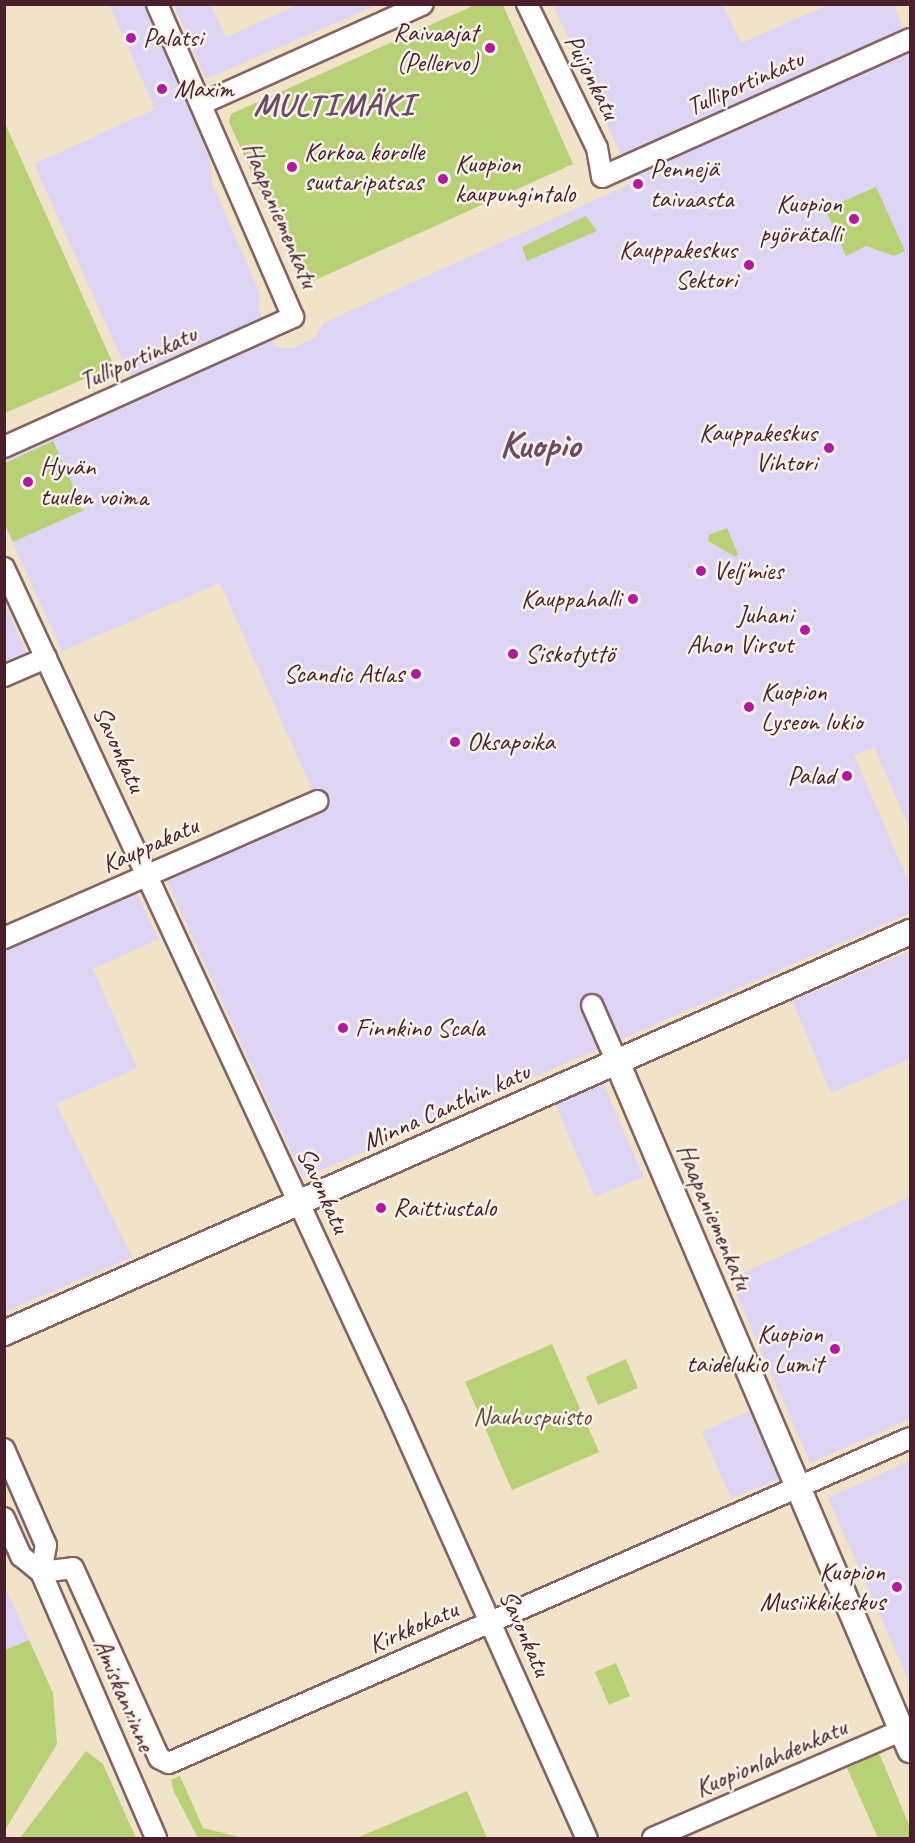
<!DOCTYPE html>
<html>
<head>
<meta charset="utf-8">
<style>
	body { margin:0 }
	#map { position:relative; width:915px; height:1843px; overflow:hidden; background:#f1e3c7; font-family:Caveat,sans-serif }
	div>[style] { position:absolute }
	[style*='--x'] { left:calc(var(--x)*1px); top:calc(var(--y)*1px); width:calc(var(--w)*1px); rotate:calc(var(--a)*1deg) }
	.built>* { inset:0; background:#ded5f5 }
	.green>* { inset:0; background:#b9d176 }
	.roads { filter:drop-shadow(2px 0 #846462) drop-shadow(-2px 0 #846462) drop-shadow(0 2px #846462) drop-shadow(0 -2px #846462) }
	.minor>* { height:20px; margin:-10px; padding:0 10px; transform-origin:10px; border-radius:10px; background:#fff }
	.major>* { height:24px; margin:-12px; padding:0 12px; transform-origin:12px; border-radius:12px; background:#fff }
	.dots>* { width:16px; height:16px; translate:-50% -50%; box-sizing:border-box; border:3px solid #f7f3e8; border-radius:50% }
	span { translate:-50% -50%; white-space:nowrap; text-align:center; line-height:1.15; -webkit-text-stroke:5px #f7f3e8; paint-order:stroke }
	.poi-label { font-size:26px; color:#4a1f2b }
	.right { translate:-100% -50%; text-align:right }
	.left { translate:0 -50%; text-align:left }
	.street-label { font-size:26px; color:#4a1f2b }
	.park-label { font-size:26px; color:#664c3e }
	.district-label { font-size:32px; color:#6e4a69; font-weight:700; letter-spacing:1.5px }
	.town-label { font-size:38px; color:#6e4a69; font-weight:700 }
	.frame { position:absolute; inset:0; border:6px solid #4a1f2b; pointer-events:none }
</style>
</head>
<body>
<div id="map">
	<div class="built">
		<div style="clip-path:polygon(109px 5px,144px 5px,210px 159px,212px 183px,260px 294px,258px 307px,276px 347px,293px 348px,316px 337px,323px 323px,628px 185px,631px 177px,553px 5px,723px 5px,741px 43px,828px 5px,894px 5px,910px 47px,910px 829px,874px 747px,854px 755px,910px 885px,910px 913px,303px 1178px,166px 879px,322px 812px,220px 583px,62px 651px,5px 527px,4px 447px,135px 389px,34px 164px,155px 109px)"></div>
		<div style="clip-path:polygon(174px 5px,211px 5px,226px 37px,298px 5px,377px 5px,206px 79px)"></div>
		<div style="clip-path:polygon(5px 605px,27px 654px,5px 663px,4px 663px)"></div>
		<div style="clip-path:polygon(136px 892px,159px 939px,93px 969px,137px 1068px,56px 1104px,132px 1257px,5px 1312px,5px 949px)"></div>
		<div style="clip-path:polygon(910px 951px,910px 1059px,831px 1093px,792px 1001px)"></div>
		<div style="clip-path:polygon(603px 1084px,644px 1177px,595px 1197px,555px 1104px)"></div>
		<div style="clip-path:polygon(910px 1197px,910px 1419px,810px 1463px,730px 1279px)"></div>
		<div style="clip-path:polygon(749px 1411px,779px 1479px,731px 1498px,702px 1432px)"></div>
		<div style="clip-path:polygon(910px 1461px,910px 1684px,828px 1498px)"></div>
		<div style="clip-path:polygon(4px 1584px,29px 1640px,5px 1650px,4px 1650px)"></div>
	</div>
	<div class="green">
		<div style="clip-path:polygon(475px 5px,503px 5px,573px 164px,302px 286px,229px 122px,231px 114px)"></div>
		<div style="clip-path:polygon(4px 121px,114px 366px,5px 413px,4px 413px)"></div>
		<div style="clip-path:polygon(876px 187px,905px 251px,894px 256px,866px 246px,846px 256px,825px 209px)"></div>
		<div style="clip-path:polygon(586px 216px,597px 231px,527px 261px,522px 247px)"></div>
		<div style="clip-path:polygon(53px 441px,84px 510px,13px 542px,5px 524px,5px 463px)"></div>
		<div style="clip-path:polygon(727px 528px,738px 554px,736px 557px,708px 541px,709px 535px)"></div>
		<div style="clip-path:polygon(552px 1344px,599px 1452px,512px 1490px,465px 1382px)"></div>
		<div style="clip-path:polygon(626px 1359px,638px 1388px,598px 1405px,586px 1377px)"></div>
		<div style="clip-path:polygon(29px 1640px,53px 1693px,57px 1744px,5px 1830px,5px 1650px)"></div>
		<div style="clip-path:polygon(616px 1663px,630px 1696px,609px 1705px,595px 1672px)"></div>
		<div style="clip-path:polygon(86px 1751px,103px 1764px,136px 1838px,20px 1838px)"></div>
		<div style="clip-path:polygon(879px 1753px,910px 1827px,910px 1838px,878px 1838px,847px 1768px)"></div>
		<div style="clip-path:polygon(180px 1776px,203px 1828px,243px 1838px,198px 1838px,174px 1792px,171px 1780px)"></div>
		<div style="clip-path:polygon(467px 1791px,487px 1838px,357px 1838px)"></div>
	</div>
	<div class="roads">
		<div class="minor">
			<div style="--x:527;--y:4;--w:160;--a:64.1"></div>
			<div style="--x:597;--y:148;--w:29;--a:80"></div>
			<div style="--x:602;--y:177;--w:338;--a:-24.1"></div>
			<div style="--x:201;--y:104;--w:243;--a:-24.2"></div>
			<div style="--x:4;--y:447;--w:317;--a:-24.2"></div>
			<div style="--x:293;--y:317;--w:341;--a:-113.5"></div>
			<div style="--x:4;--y:568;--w:931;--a:65.09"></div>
			<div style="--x:396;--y:1412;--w:467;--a:65.9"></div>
			<div style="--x:4;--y:676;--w:46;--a:-23.2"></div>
			<div style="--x:4;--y:938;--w:342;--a:-23.6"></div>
			<div style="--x:592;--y:1005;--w:62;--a:66.3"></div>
			<div style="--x:4;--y:1449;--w:105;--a:66.4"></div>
			<div style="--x:46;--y:1545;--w:27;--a:100"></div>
			<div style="--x:4;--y:1518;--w:42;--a:65.9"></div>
			<div style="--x:21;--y:1556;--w:26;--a:39"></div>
			<div style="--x:41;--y:1572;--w:290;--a:66.6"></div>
			<div style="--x:41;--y:1572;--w:32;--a:-7"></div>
			<div style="--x:73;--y:1568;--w:209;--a:65.6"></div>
			<div style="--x:159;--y:1758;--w:11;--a:27"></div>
			<div style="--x:169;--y:1763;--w:809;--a:-23.68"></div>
			<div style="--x:653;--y:1838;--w:280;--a:-23.4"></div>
		</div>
		<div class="major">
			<div style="--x:617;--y:1062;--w:748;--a:66.93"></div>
			<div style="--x:4;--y:1333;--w:991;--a:-23.87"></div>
		</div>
	</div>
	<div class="dots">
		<div style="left:131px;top:38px;background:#b5179e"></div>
		<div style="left:490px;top:48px;background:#b5179e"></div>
		<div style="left:162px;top:89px;background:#b5179e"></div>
		<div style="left:292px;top:167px;background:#b5179e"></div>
		<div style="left:443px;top:179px;background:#b5179e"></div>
		<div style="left:638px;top:184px;background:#b5179e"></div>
		<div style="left:854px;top:219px;background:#b5179e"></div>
		<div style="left:749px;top:265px;background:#b5179e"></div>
		<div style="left:829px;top:448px;background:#b5179e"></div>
		<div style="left:28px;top:482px;background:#b5179e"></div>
		<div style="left:701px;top:571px;background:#b5179e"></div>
		<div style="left:633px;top:599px;background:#b5179e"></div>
		<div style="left:805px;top:630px;background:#b5179e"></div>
		<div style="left:513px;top:654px;background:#b5179e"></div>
		<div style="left:416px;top:674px;background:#b5179e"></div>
		<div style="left:749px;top:707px;background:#b5179e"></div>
		<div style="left:455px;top:742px;background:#b5179e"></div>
		<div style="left:847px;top:776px;background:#b5179e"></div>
		<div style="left:343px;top:1028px;background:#b5179e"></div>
		<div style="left:381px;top:1208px;background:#b5179e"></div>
		<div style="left:835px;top:1349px;background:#b5179e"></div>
		<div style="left:897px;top:1587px;background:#b5179e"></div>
	</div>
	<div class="poi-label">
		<span class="right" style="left:478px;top:48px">Raivaajat<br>(Pellervo)</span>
		<span class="left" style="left:143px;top:38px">Palatsi</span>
		<span class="left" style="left:174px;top:89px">Maxim</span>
		<span class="left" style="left:304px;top:167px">Korkoa korolle<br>suutaripatsas</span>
		<span class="left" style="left:455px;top:179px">Kuopion<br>kaupungintalo</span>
		<span class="left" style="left:650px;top:184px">Pennejä<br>taivaasta</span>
		<span class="right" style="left:842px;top:219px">Kuopion<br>pyörätalli</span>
		<span class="right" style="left:737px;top:265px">Kauppakeskus<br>Sektori</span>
		<span class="right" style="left:817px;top:448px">Kauppakeskus<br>Vihtori</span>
		<span class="left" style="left:40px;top:482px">Hyvän<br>tuulen voima</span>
		<span class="left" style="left:713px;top:571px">Velj'mies</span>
		<span class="right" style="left:621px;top:599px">Kauppahalli</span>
		<span class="right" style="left:793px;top:630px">Juhani<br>Ahon Virsut</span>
		<span class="left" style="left:525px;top:654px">Siskotyttö</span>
		<span class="right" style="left:404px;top:674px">Scandic Atlas</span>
		<span class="left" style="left:761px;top:707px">Kuopion<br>Lyseon lukio</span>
		<span class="left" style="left:467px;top:742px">Oksapoika</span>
		<span class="right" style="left:835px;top:776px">Palad</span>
		<span class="left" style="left:355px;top:1028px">Finnkino Scala</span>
		<span class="left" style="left:393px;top:1208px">Raittiustalo</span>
		<span class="right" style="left:823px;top:1349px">Kuopion<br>taidelukio Lumit</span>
		<span class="right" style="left:885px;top:1587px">Kuopion<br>Musiikkikeskus</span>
	</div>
	<div class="street-label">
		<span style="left:592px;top:77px;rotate:63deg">Puijonkatu</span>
		<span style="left:745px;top:83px;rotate:-24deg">Tulliportinkatu</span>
		<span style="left:280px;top:215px;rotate:67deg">Haapaniemenkatu</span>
		<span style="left:138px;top:358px;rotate:-24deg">Tulliportinkatu</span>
		<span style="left:119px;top:749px;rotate:65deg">Savonkatu</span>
		<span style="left:150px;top:845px;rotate:-24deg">Kauppakatu</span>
		<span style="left:446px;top:1107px;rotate:-24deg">Minna Canthin katu</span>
		<span style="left:323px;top:1190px;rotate:65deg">Savonkatu</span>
		<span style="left:714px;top:1217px;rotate:67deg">Haapaniemenkatu</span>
		<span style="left:413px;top:1627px;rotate:-24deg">Kirkkokatu</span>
		<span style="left:525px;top:1633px;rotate:66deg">Savonkatu</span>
		<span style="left:124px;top:1695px;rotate:67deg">Amiskanrinne</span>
		<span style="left:771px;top:1758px;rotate:-23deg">Kuopionlahdenkatu</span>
	</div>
	<div class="park-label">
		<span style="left:532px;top:1417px">Nauhuspuisto</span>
	</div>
	<div class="district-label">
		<span style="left:334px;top:105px">MULTIMÄKI</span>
	</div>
	<div class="town-label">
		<span style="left:540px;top:445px">Kuopio</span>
	</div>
	<div class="frame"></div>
</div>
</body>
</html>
